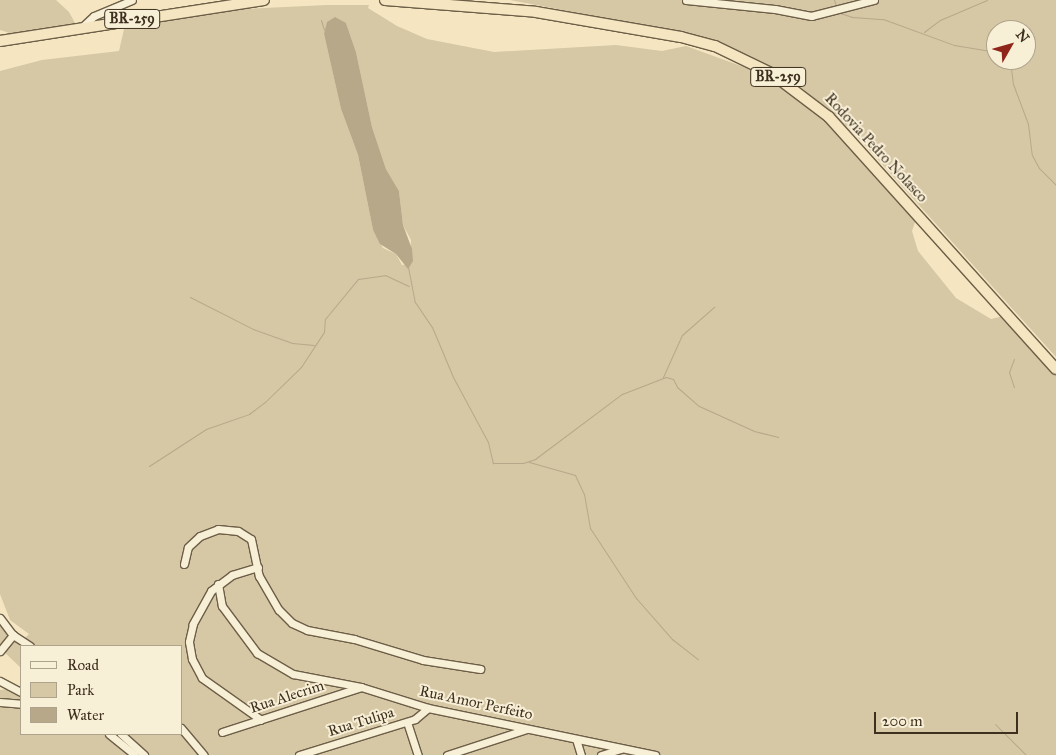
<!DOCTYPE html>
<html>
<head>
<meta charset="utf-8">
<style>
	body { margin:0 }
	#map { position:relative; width:1056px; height:755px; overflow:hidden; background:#f5e6c1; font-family:"IM FELL Great Primer",serif }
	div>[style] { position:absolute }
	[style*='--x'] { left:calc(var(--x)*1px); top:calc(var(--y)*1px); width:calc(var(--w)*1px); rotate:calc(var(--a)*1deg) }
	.green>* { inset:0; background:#d6c7a5 }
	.water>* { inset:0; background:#b7a88a }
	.stream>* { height:1px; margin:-0.5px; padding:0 0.5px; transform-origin:0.5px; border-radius:0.5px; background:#b7a88a }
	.roads { filter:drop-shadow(1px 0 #6c5e47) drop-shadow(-1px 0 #6c5e47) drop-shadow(0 1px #6c5e47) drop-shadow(0 -1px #6c5e47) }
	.minor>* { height:7px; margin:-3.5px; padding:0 3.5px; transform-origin:3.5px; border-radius:3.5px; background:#f8efd7 }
	.highway>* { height:10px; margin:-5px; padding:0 5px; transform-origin:5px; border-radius:5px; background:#f5e6c1 }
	span { translate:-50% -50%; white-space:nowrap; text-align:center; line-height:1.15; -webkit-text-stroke:4px #f8efd7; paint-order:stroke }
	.shield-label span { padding:1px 4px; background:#f8efd7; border:1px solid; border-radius:4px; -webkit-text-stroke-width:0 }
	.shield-label { font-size:14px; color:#3e301e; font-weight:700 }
	.street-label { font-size:15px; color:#3e301e }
	.legend { position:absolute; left:20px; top:645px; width:162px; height:90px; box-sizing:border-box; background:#f8efd7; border:1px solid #aea38d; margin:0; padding:6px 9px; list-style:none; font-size:15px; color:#3e301e }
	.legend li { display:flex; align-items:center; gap:10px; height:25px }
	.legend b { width:25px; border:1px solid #aea38d }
	.north { position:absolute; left:986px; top:20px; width:50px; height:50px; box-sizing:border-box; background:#f8efd7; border:1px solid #aea38d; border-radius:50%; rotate:52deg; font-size:14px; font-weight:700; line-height:20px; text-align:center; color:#3e301e }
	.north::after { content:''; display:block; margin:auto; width:18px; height:22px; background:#8f2418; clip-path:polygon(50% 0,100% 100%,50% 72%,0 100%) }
	.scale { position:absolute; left:874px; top:712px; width:144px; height:22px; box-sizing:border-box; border:2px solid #3e301e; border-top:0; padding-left:6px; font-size:15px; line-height:18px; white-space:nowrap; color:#3e301e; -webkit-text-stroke:4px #f8efd7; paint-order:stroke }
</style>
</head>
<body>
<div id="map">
	<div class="green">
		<div style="clip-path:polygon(0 0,56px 0,69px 12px,75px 23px,13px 34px,0 30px)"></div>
		<div style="clip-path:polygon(evenodd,510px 0,1056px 0,1056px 357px,853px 132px,791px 79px,737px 51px,656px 28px,510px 0,996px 30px,1026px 30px,1026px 60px,996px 60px,996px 30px)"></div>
		<div style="clip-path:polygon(evenodd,327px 5px,369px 5px,368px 8px,397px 26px,427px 39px,494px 52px,616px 45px,662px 51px,686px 46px,755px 71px,806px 105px,834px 129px,916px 219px,912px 231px,918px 251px,956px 298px,991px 319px,1004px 316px,1056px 373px,1056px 755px,0 755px,0 690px,21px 687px,21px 734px,181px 734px,181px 646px,21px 646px,21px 668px,0 648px,0 623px,15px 641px,23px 640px,29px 634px,10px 620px,0 594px,0 71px,42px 60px,119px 51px,125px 25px,245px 9px,327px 5px,346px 23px,356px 52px,372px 127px,386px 169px,399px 191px,403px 225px,411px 240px,410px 264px,402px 265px,396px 254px,383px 248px,373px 230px,358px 155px,341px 109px,324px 34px,346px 23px)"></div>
	</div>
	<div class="water">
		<div style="clip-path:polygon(335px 17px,346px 23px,356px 52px,372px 127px,386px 169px,399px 191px,403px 225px,412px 249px,413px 261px,408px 269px,396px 254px,380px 244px,373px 230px,358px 155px,341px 109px,324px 34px,327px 22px)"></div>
	</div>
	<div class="stream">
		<div style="--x:834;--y:0;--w:9;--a:69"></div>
		<div style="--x:840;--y:13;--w:13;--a:18"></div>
		<div style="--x:852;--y:17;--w:31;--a:4"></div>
		<div style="--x:883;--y:19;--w:76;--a:20.1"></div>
		<div style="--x:954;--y:45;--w:43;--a:9.5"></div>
		<div style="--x:321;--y:20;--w:10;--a:73"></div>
		<div style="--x:924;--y:32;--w:20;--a:-37"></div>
		<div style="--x:940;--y:20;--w:51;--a:-23.1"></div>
		<div style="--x:1010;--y:60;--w:24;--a:83"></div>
		<div style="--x:1013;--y:84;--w:43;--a:69.4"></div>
		<div style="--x:1028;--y:124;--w:31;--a:83"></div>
		<div style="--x:1032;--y:155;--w:15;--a:62"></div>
		<div style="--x:1039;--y:168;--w:24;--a:45"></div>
		<div style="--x:408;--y:267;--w:36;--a:79"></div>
		<div style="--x:415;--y:302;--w:30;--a:56"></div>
		<div style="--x:432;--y:327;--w:54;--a:67.2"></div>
		<div style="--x:453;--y:377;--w:74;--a:61.7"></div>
		<div style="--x:488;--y:442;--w:22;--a:77"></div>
		<div style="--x:493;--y:463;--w:30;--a:0"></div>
		<div style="--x:523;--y:463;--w:13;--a:-18"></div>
		<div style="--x:535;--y:459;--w:109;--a:-36.8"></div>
		<div style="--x:622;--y:394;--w:47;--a:-21.1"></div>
		<div style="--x:666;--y:377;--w:7;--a:16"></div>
		<div style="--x:673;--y:379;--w:9;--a:63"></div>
		<div style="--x:677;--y:387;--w:29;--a:41"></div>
		<div style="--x:699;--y:406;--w:60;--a:24.4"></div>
		<div style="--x:754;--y:431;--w:25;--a:14"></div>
		<div style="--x:190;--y:297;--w:71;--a:26.9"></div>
		<div style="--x:253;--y:329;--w:41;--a:19.7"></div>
		<div style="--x:292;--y:343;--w:22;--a:5"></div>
		<div style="--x:1014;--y:359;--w:14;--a:111"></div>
		<div style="--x:1009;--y:372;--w:16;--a:72"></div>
		<div style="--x:663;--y:377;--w:46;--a:-65.7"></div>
		<div style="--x:682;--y:335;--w:43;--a:-41.2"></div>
		<div style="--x:529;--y:462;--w:48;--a:15.8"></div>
		<div style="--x:575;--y:475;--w:21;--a:65"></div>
		<div style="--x:584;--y:494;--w:35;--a:80"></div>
		<div style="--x:590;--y:528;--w:84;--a:56.7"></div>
		<div style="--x:636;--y:598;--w:55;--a:48.7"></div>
		<div style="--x:672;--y:639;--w:33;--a:38"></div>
		<div style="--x:149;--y:466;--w:68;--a:-33"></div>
		<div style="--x:206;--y:429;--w:46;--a:-19.2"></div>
		<div style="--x:249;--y:414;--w:20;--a:-37"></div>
		<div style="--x:265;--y:402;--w:50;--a:-44.2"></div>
		<div style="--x:301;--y:367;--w:42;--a:-56.7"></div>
		<div style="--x:324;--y:332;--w:13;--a:-86"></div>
		<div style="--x:325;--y:319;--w:52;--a:-50.5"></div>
		<div style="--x:358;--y:279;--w:27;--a:-8"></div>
		<div style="--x:385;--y:275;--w:26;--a:25"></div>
		<div style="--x:995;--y:724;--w:44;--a:45"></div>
	</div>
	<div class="roads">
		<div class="minor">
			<div style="--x:686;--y:0;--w:89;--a:5.8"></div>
			<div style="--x:775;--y:9;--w:37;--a:11"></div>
			<div style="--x:811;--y:16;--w:65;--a:-14.3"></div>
			<div style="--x:82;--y:27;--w:16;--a:-43"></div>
			<div style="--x:94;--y:16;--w:41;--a:-22.8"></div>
			<div style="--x:184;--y:564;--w:17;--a:-77"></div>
			<div style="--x:188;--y:547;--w:16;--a:-43"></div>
			<div style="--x:200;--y:536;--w:19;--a:-21"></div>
			<div style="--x:218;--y:529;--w:20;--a:6"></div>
			<div style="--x:238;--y:531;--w:15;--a:32"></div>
			<div style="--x:251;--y:539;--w:38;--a:78"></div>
			<div style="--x:259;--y:576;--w:39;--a:60"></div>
			<div style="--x:279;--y:610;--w:18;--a:45"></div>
			<div style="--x:292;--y:623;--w:17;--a:25"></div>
			<div style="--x:307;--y:630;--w:48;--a:10.8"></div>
			<div style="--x:354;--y:639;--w:72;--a:16.9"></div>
			<div style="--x:423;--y:660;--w:58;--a:9"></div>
			<div style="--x:258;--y:567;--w:27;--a:163"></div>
			<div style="--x:232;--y:575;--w:26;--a:143"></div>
			<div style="--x:211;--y:591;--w:38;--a:119"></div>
			<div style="--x:193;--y:624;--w:18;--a:103"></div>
			<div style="--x:189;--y:642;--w:17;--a:80"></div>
			<div style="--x:192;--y:659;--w:21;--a:62"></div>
			<div style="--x:202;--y:678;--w:72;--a:35.4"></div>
			<div style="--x:218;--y:584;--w:22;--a:80"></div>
			<div style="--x:222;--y:606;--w:59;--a:53.3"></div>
			<div style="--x:257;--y:653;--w:42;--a:30.3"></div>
			<div style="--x:293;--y:674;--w:69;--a:10.8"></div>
			<div style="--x:361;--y:687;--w:70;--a:17.4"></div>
			<div style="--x:428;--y:708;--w:232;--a:11.7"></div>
			<div style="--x:0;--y:618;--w:21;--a:53"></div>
			<div style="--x:13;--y:635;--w:20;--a:33"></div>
			<div style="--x:0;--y:651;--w:21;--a:-51"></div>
			<div style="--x:0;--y:681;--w:24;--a:28"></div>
			<div style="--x:0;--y:702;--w:21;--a:5"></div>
			<div style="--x:407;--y:722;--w:35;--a:72"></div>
			<div style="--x:181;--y:728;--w:35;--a:50"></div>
			<div style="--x:222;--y:732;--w:146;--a:-17.9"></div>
			<div style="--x:109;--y:734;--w:33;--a:39"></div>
			<div style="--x:121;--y:734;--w:31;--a:42"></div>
			<div style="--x:576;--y:739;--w:17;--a:73"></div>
			<div style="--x:299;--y:755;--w:121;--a:-17.2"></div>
			<div style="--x:415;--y:719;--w:17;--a:-40"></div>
			<div style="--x:447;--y:755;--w:84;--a:-18"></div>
			<div style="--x:601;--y:755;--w:21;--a:-17"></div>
		</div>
		<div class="highway">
			<div style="--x:385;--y:0;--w:151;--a:4.5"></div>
			<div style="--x:536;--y:12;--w:147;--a:9.8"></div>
			<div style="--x:681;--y:37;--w:35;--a:15"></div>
			<div style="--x:715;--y:46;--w:62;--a:25.7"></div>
			<div style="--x:771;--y:73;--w:73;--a:37.2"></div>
			<div style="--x:829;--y:117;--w:339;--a:48"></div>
			<div style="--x:0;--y:41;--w:267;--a:-8.8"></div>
		</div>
	</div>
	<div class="shield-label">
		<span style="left:132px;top:19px">BR-259</span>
		<span style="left:778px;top:77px">BR-259</span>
	</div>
	<div class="street-label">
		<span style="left:876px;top:148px;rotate:47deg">Rodovia Pedro Nolasco</span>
		<span style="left:287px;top:697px;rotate:-18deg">Rua Alecrim</span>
		<span style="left:476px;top:703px;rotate:12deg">Rua Amor Perfeito</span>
		<span style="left:361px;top:722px;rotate:-17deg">Rua Tulipa</span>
	</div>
	<ul class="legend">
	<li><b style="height:6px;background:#f8efd7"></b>Road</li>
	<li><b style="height:14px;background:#d6c7a5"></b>Park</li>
	<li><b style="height:14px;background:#b7a88a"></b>Water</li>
	</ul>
	<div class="north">N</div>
	<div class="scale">200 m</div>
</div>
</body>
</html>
